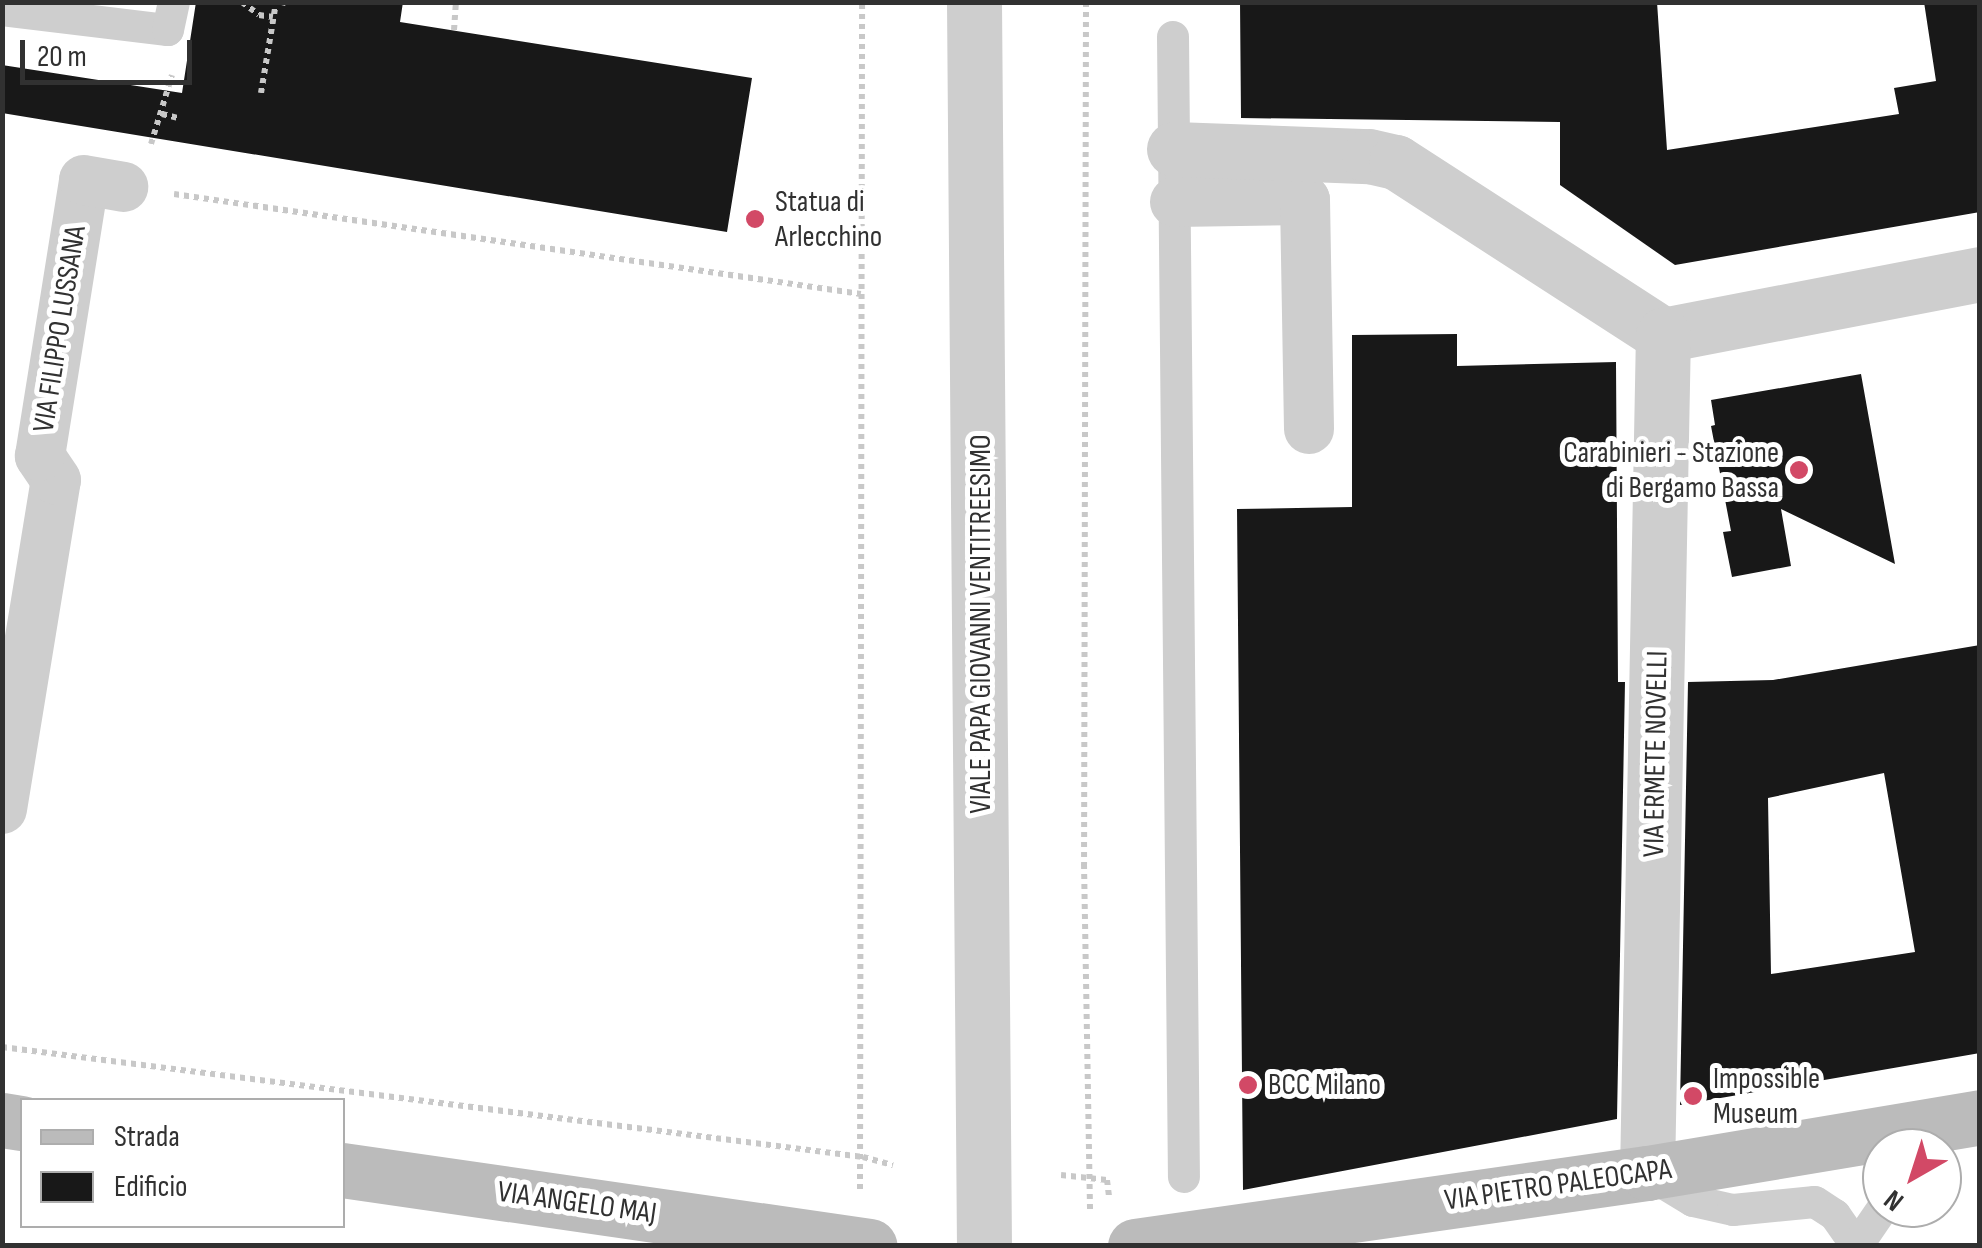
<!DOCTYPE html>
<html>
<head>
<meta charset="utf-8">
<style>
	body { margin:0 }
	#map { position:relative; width:1982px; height:1248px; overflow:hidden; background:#fff; font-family:"Sofia Sans Condensed",sans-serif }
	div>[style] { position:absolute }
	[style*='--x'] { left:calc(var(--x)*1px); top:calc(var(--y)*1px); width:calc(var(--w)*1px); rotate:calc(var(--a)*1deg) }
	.building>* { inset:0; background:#181818 }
	.path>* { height:6px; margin-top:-3px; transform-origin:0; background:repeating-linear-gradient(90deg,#c8c8c8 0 5px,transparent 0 10px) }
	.service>* { height:32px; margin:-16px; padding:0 16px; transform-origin:16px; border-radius:16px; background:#cecece }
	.pedestrian>* { height:50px; margin:-25px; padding:0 25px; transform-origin:25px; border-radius:25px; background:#cecece }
	.minor>* { height:55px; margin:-27.5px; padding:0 27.5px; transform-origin:27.5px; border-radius:27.5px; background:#cecece }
	.tertiary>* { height:55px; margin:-27.5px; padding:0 27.5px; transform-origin:27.5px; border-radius:27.5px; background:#cecece }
	.secondary>* { height:55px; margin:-27.5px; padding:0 27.5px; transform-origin:27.5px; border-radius:27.5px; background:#bbb }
	.dots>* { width:28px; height:28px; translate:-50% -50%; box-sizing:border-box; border:5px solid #fff; border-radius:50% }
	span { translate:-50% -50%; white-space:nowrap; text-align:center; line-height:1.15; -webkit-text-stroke:10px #fff; paint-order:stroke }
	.poi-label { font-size:30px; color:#313131 }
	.left { translate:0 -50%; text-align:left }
	.right { translate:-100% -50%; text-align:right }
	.street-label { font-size:30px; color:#313131 }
	.frame { position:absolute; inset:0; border:5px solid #313131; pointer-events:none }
	.legend { position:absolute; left:20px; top:1098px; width:325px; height:130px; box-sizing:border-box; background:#fff; border:2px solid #adadad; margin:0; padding:12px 18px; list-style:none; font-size:30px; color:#313131 }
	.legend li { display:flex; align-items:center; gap:20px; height:50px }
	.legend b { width:50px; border:2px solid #adadad }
	.north { position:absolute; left:1862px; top:1128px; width:100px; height:100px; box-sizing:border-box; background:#fff; border:2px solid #adadad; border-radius:50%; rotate:219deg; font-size:28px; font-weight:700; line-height:40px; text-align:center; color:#313131 }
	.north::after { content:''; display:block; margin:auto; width:35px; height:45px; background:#d24966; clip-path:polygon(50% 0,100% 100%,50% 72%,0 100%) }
	.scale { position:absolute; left:20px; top:40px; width:172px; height:45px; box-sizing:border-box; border:5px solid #313131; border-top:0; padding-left:12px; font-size:30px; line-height:35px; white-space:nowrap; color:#313131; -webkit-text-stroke:8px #fff; paint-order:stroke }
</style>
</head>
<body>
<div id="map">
	<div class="building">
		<div style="clip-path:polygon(196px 2px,403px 2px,400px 22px,752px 78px,727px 232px,2px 113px,2px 65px,182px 93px)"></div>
		<div style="clip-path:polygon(1240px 2px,1657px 2px,1667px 150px,1899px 114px,1894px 88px,1936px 81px,1924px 2px,1980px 2px,1980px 212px,1675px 265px,1560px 185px,1560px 122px,1241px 118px)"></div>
		<div style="clip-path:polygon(1457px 334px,1457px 366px,1616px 362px,1618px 682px,1625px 682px,1617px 1119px,1243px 1190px,1237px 509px,1352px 507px,1352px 335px)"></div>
		<div style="clip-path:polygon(1861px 374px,1895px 564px,1781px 509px,1791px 566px,1732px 577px,1723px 532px,1731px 531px,1711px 426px,1715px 425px,1711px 400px)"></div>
		<div style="clip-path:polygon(evenodd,1980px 645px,1980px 1053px,1680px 1105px,1688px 682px,1773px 680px,1980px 645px,1884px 773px,1915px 952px,1771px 974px,1768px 798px,1884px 773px)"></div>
	</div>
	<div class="path">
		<div style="--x:242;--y:2;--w:21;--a:37"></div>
		<div style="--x:259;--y:15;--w:14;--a:8"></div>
		<div style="--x:282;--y:2;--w:4;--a:14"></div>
		<div style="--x:1086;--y:2;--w:862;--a:90.13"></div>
		<div style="--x:1084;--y:864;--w:345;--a:89"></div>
		<div style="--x:454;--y:30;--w:28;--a:-86"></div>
		<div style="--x:261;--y:93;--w:92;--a:-80.6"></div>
		<div style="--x:162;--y:114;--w:16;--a:14"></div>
		<div style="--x:151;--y:144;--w:72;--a:-73.1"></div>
		<div style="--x:174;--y:194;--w:694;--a:8.28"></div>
		<div style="--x:2;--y:1047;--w:868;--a:7.28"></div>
		<div style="--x:863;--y:1157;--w:31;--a:15"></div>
		<div style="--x:1061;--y:1175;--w:46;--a:6.2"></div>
		<div style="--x:1107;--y:1180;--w:16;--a:83"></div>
		<div style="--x:860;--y:1189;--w:1187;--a:-89.9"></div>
	</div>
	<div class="service">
		<div style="--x:2;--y:10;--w:167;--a:6.9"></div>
		<div style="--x:168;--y:30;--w:29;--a:-78"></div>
		<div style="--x:1173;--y:37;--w:1140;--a:89.45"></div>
		<div style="--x:1647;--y:1173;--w:54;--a:31.3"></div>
		<div style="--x:1693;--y:1201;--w:41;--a:12.7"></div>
		<div style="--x:1733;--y:1210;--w:82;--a:-5.6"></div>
		<div style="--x:1815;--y:1202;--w:24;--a:33"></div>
		<div style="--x:1835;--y:1215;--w:38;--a:55"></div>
		<div style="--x:1857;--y:1246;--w:46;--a:-55.6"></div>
	</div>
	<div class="pedestrian">
		<div style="--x:1175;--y:202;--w:130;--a:-0.9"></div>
		<div style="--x:1305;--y:200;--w:229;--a:89"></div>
		<div style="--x:2;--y:809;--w:333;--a:-80.7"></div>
		<div style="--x:56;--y:480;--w:29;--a:-124"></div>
		<div style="--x:40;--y:456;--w:279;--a:-80.9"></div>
		<div style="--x:84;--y:180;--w:40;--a:10"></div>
	</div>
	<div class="minor">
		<div style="--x:1174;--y:149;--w:195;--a:2.1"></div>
		<div style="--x:1369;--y:156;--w:28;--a:13"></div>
		<div style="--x:1396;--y:162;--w:318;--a:32.9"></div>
		<div style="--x:1663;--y:335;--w:323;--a:-10.9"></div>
		<div style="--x:1647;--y:1173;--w:838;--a:-88.91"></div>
	</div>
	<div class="tertiary">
		<div style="--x:974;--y:2;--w:1244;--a:89.54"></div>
	</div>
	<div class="secondary">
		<div style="--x:2;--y:1120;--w:20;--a:9"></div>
		<div style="--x:342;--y:1170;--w:533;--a:8.19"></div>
		<div style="--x:1135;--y:1246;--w:517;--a:-8.11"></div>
		<div style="--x:1647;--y:1173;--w:338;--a:-9.5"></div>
	</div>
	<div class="dots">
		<div style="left:755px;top:219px;background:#d24966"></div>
		<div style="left:1799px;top:470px;background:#d24966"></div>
		<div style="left:1248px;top:1085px;background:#d24966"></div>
		<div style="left:1693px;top:1096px;background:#d24966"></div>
	</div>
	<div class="poi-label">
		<span class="left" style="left:775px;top:219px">Statua di<br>Arlecchino</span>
		<span class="right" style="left:1779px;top:470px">Carabinieri - Stazione<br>di Bergamo Bassa</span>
		<span class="left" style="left:1713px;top:1096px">Impossible<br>Museum</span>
		<span class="left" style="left:1268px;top:1085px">BCC Milano</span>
	</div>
	<div class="street-label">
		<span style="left:60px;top:329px;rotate:-81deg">VIA FILIPPO LUSSANA</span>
		<span style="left:981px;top:624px;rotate:-90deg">VIALE PAPA GIOVANNI VENTITREESIMO</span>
		<span style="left:1656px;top:754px;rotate:-89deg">VIA ERMETE NOVELLI</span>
		<span style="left:1558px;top:1185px;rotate:-8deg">VIA PIETRO PALEOCAPA</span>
		<span style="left:577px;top:1203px;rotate:8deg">VIA ANGELO MAJ</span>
	</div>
	<div class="frame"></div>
	<ul class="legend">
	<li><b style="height:12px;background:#bbb"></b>Strada</li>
	<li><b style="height:28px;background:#181818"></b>Edificio</li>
	</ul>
	<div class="north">N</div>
	<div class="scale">20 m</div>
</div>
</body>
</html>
